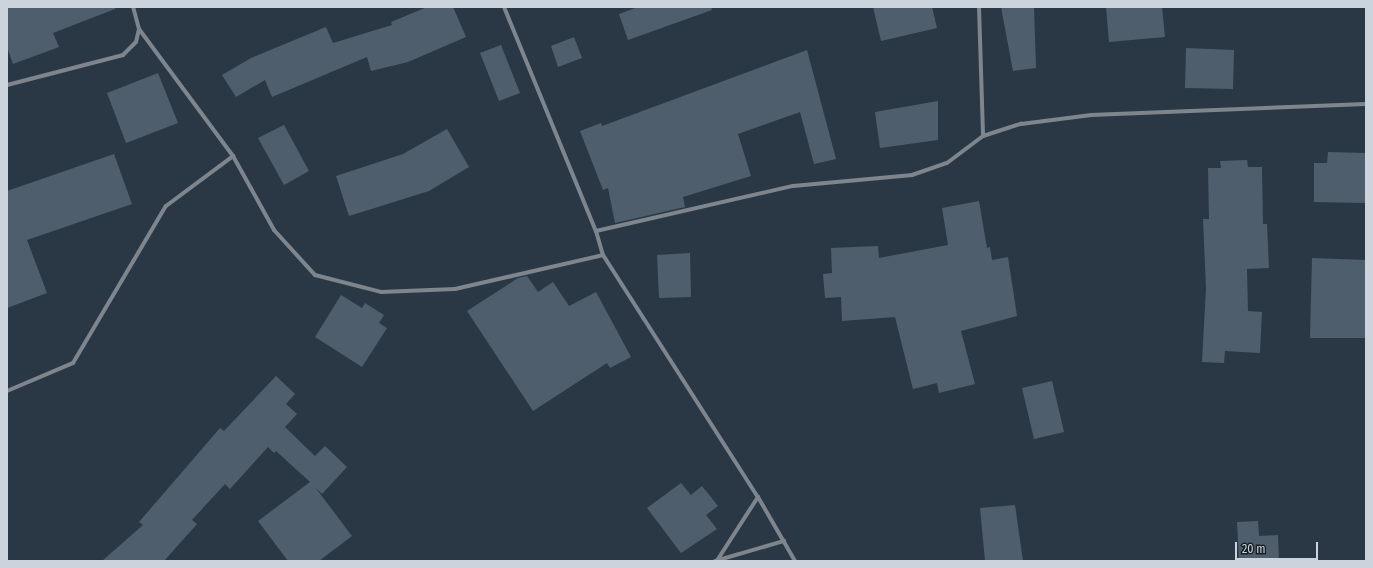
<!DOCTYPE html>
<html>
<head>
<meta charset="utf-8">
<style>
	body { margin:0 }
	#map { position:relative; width:1373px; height:568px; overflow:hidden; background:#2a3846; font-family:"Fira Sans Condensed",sans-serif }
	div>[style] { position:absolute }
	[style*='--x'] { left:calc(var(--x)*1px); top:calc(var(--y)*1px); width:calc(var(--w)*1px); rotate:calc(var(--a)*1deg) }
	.building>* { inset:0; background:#4f5e6d }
	.street>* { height:4px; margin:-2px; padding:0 2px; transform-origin:2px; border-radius:2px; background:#7e858d }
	span { translate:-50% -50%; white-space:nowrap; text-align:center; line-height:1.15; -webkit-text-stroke:3px #181f25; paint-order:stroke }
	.frame { position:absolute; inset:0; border:8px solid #cbd4dd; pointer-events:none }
	.scale { position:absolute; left:1235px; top:542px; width:83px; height:18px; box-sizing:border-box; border:2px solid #cbd4dd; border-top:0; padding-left:5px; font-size:12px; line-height:14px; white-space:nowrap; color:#cbd4dd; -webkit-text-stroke:3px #181f25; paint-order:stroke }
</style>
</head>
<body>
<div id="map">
	<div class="building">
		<div style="clip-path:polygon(7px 7px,115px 7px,115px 9px,53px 33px,59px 47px,13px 64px,7px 47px)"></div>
		<div style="clip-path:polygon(427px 7px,453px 7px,466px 37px,408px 62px,371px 71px,367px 57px,272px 97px,265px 80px,236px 97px,222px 75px,251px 58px,326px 27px,333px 43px,392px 25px,391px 22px)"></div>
		<div style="clip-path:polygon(638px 7px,711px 7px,712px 10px,628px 40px,619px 14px)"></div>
		<div style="clip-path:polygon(873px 7px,932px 7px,937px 28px,881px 41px)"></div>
		<div style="clip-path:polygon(1001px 7px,1034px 7px,1036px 68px,1013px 71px)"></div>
		<div style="clip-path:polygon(1106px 7px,1162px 7px,1165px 37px,1109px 42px)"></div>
		<div style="clip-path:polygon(574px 37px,582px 58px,558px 67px,551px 46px)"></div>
		<div style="clip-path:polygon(501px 45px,520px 93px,499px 101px,480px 53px)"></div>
		<div style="clip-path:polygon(1186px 48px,1234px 50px,1233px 89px,1185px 88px)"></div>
		<div style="clip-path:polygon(807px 50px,836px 159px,814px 164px,800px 112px,738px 134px,751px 176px,683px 197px,685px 207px,615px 223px,608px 188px,603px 190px,580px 131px,601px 123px,602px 126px)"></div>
		<div style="clip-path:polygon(158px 73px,178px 123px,126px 143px,107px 93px)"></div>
		<div style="clip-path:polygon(938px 101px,938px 140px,880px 148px,875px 112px)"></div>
		<div style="clip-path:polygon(284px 125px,309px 171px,284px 185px,258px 138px)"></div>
		<div style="clip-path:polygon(447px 129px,469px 167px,429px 191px,349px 216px,336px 176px,403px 154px)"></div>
		<div style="clip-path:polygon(1328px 152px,1366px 153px,1366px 203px,1314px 202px,1314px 163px,1327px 163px)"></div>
		<div style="clip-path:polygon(114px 154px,132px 204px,27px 240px,47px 293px,7px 308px,7px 191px)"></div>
		<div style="clip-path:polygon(1247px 160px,1248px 167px,1262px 167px,1263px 224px,1267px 224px,1269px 268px,1247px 269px,1248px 311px,1262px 312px,1260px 353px,1225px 351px,1224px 363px,1202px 362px,1206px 288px,1203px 219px,1209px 219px,1208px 168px,1221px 168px,1220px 161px)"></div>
		<div style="clip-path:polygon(979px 201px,987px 248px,990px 247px,992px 260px,1008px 257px,1017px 316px,961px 331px,975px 384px,939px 393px,937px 383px,913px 389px,895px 317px,842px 321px,841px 297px,825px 298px,823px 274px,832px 273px,831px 248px,878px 246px,879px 258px,948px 245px,942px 208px)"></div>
		<div style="clip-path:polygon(690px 253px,691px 297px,659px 298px,657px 255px)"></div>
		<div style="clip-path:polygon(1312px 258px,1366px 260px,1366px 338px,1310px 338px)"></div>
		<div style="clip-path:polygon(527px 276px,538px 292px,553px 282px,569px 306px,596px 292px,631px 357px,610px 368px,607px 363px,533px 411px,467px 311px,518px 278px)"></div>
		<div style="clip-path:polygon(341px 295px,362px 308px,365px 303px,384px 315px,379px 323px,387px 328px,362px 367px,315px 337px)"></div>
		<div style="clip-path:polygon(276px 376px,295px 394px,286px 404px,297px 414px,285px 427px,315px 456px,325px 446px,347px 467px,322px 494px,315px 487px,352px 536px,319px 561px,288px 561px,258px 521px,310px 482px,276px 451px,274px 453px,268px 447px,230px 489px,225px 484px,192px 520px,197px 524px,164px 561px,102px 561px,143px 525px,139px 522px,220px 428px,224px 431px)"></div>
		<div style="clip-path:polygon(1052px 381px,1064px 432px,1034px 439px,1022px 388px)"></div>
		<div style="clip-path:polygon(681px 483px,691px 495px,702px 486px,718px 506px,706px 515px,717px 529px,681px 553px,647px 508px)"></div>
		<div style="clip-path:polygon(1015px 505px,1023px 561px,985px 561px,980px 508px)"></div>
		<div style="clip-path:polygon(1258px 521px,1259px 536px,1278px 535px,1279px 561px,1239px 561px,1237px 522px)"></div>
	</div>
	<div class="street">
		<div style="--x:504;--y:7;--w:242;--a:67.7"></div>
		<div style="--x:596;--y:231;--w:25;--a:74"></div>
		<div style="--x:603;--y:255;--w:287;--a:57.4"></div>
		<div style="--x:758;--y:497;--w:74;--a:60"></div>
		<div style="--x:979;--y:7;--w:129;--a:88.2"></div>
		<div style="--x:139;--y:29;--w:158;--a:53.5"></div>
		<div style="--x:233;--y:156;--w:85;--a:61"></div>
		<div style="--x:274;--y:230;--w:61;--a:47.7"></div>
		<div style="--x:315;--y:275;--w:68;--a:14.4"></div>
		<div style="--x:381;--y:292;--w:74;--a:-2.3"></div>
		<div style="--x:455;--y:289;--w:152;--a:-12.9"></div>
		<div style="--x:7;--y:85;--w:120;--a:-14.5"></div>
		<div style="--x:123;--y:55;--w:18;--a:-45"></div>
		<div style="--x:136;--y:42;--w:13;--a:-77"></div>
		<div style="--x:139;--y:29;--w:23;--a:-105"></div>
		<div style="--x:596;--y:231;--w:202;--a:-12.9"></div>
		<div style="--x:793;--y:186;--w:120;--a:-5.3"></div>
		<div style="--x:912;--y:175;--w:37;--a:-19"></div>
		<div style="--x:947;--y:163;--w:45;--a:-36.9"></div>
		<div style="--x:983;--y:136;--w:40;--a:-18"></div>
		<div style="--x:1021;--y:124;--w:71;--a:-7.3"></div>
		<div style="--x:1091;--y:115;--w:275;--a:-2.3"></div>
		<div style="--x:7;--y:391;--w:72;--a:-23"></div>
		<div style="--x:73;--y:363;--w:182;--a:-59.4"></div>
		<div style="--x:166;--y:206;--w:84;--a:-36.7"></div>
		<div style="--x:718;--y:559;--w:74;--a:-57.2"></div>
		<div style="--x:715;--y:561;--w:72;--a:-16.2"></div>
	</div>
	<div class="frame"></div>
	<div class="scale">20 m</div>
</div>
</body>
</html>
